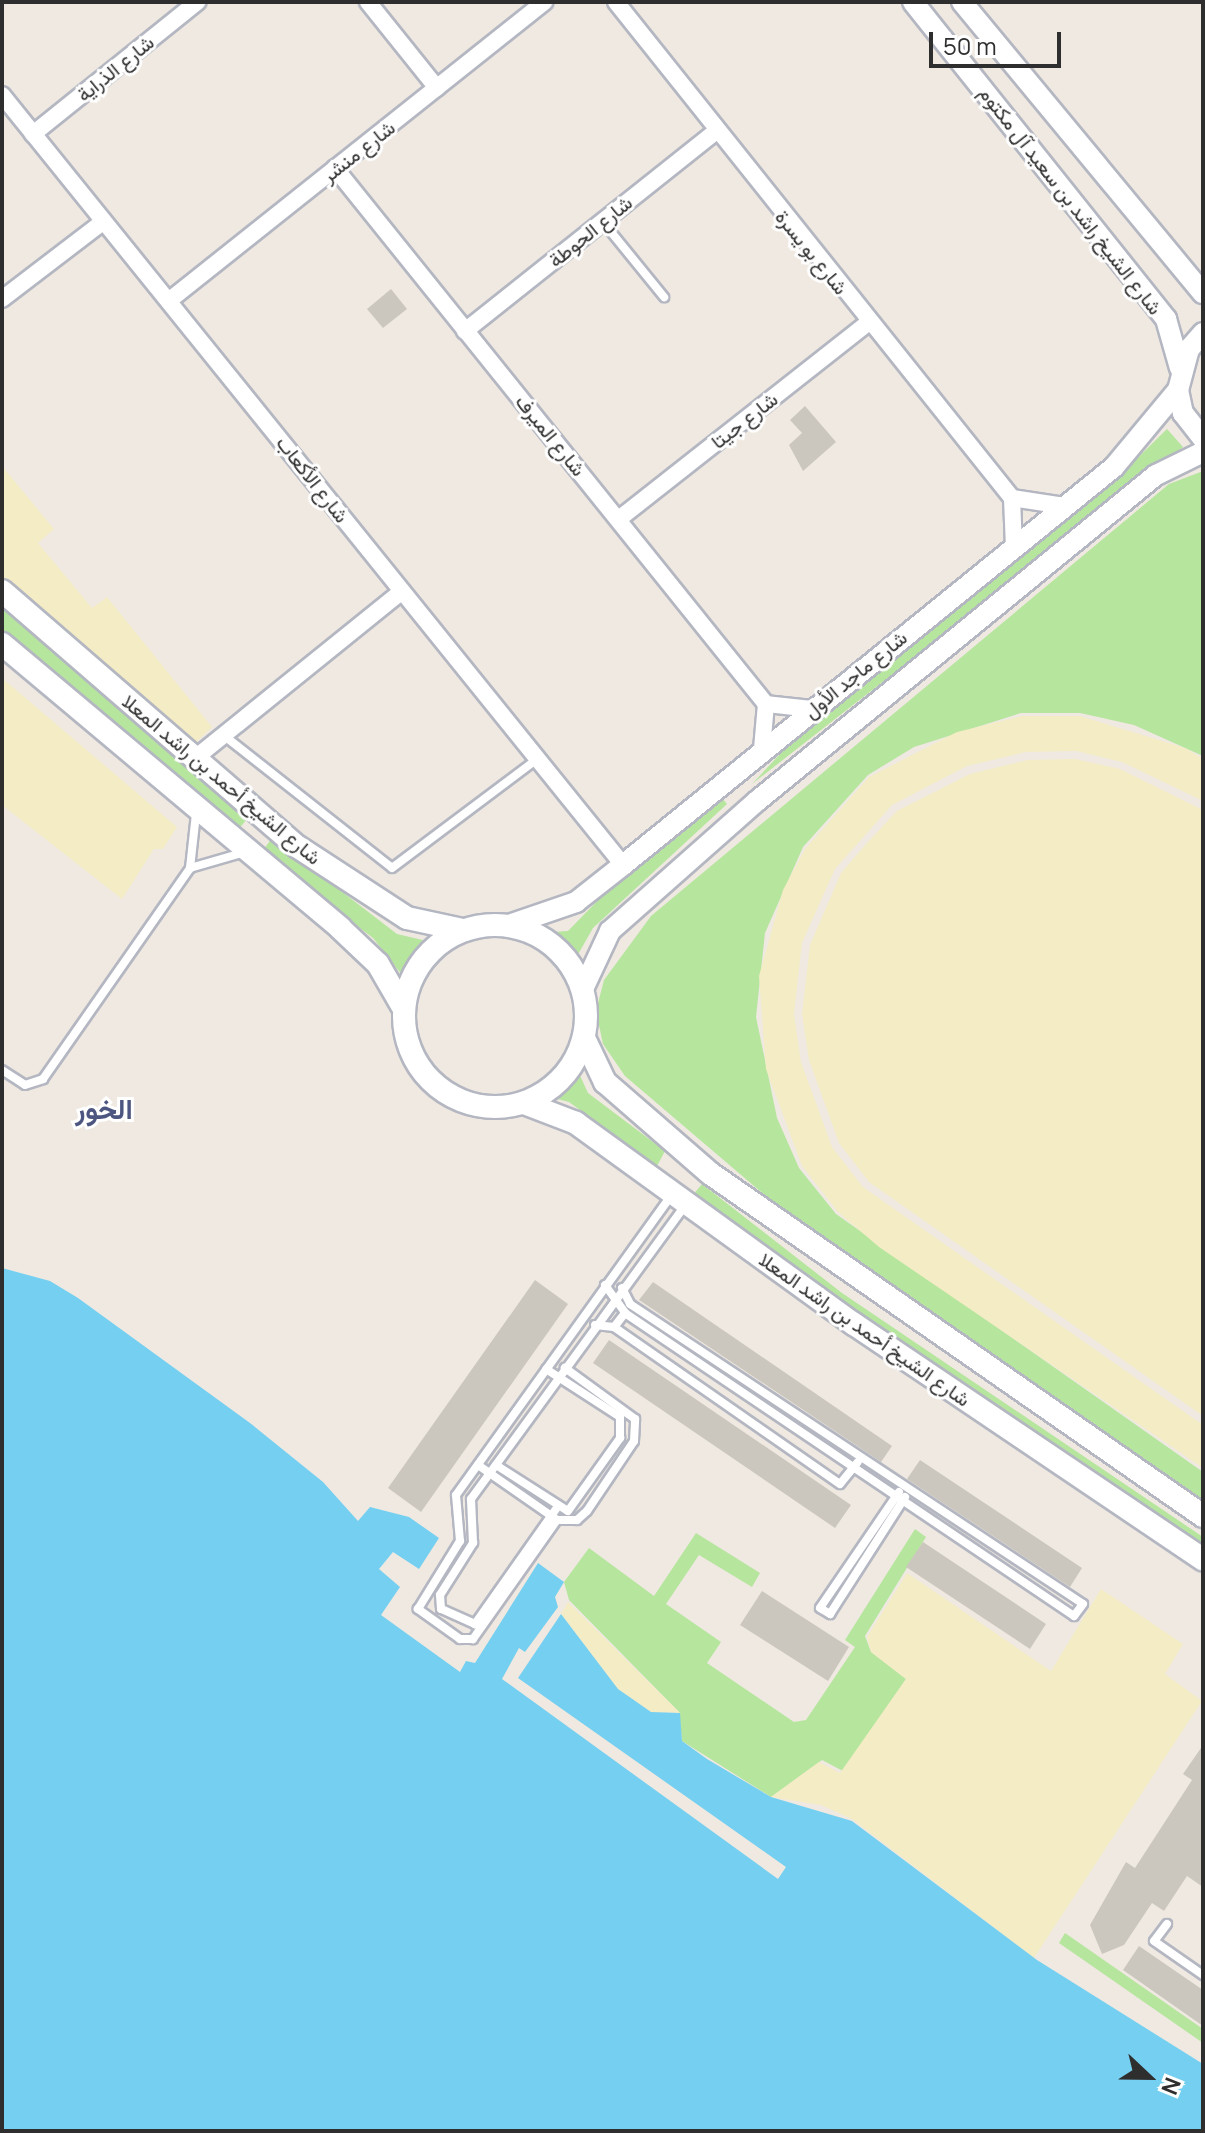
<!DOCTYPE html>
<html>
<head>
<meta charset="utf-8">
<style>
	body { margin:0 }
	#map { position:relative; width:1205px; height:2133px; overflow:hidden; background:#efe9e1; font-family:Manrope,Vazirmatn,sans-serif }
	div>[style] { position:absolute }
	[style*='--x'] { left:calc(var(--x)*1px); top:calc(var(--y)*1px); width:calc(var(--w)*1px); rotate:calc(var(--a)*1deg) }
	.green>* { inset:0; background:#b6e59e }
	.sand>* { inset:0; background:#f3ecc5 }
	.water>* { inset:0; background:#75cff0 }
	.building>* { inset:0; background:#cbc7bf }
	.roads { filter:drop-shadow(2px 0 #b4b7c1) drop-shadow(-2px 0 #b4b7c1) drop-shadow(0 2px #b4b7c1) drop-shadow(0 -2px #b4b7c1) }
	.service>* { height:8px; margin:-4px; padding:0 4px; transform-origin:4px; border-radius:4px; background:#fff }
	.minor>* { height:16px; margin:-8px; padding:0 8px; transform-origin:8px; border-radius:8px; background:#fff }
	.tertiary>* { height:20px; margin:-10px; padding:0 10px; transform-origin:10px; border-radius:10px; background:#fff }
	.secondary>* { height:22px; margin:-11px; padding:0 11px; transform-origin:11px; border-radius:11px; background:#fff }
	.secondary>.ring { margin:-11px; padding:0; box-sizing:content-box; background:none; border:22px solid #fff; border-radius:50% }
	span { translate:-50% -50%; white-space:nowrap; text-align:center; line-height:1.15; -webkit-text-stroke:6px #fff; paint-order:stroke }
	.street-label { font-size:20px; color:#2e2e2e }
	.district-label { font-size:28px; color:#4d5680; font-weight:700 }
	.frame { position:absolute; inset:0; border:4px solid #2e2e2e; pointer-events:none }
	.north { position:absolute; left:1109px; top:2037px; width:80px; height:80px; -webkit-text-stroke:6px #fff; paint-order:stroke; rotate:112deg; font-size:22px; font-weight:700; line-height:32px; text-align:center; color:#2e2e2e }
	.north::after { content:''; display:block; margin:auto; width:28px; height:36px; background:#2e2e2e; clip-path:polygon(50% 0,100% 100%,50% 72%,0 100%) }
	.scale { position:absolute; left:929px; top:32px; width:132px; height:36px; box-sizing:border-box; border:4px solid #2e2e2e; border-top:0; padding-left:10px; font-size:24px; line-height:28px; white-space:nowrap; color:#2e2e2e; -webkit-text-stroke:6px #fff; paint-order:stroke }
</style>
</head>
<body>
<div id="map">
	<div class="green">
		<div style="clip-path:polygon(1167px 429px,1183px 447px,752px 784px,808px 724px,1110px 485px)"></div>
		<div style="clip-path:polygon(1203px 471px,1203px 756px,1134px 725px,1080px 713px,1021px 713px,914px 747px,868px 775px,803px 847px,765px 933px,756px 1017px,777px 1118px,799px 1168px,836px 1214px,1203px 1472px,1203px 1508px,877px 1291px,625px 1076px,603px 1044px,596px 1011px,604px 980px,651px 916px,1169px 484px)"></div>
		<div style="clip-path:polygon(2px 608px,247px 819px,238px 830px,2px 630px)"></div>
		<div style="clip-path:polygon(718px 793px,727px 804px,593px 928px,576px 958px,553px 932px,568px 931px,648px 849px)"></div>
		<div style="clip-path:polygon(272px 838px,397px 934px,427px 941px,402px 975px,373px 938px,261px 853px)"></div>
		<div style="clip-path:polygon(577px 1069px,588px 1093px,665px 1151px,657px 1166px,569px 1102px,550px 1097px)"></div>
		<div style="clip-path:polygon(702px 1184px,842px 1293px,1203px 1537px,1203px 1556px,1042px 1449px,692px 1196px)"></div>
		<div style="clip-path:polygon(915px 1529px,926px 1537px,865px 1636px,871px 1652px,906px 1679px,843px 1771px,822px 1760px,771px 1797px,682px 1741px,679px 1712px,569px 1600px,564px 1582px,589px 1548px,654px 1596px,696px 1533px,760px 1573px,752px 1587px,699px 1555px,666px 1604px,721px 1642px,707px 1663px,794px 1722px,806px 1720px,855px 1647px,845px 1640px)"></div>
		<div style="clip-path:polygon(1065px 1933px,1203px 2029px,1203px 2043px,1059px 1943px)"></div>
	</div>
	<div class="sand">
		<div style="clip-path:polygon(2px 466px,54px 529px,38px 543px,92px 608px,107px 597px,212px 727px,194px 744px,2px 580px)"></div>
		<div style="clip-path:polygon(2px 678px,177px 827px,163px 849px,154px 849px,122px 899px,2px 805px)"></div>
		<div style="clip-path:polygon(1022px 716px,1080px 716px,1185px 748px,1203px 759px,1203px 801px,1122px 762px,1076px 751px,1026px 752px,967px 766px,892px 805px,835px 869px,802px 943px,794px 1014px,801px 1062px,832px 1147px,863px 1187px,1203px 1425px,1203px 1468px,879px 1247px,838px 1212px,802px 1166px,766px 1069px,759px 976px,783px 890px,805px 849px,869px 777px,957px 732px)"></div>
		<div style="clip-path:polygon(1075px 759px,1120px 769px,1203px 810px,1203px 1416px,869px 1182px,839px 1143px,809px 1060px,802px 1014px,810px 945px,841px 873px,867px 843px,897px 811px,970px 774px,1027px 760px)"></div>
		<div style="clip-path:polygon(907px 1573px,1051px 1671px,1101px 1589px,1183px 1644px,1165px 1674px,1202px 1701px,1034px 1958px,852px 1819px,821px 1805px,771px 1797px,819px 1762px,840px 1773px,906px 1679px,871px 1652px,867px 1637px)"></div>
		<div style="clip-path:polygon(568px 1602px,680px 1713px,651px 1712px,618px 1689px,561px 1614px)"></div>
	</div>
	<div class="water">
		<div style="clip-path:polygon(2px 1268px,50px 1281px,78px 1298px,250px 1423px,323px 1482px,358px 1521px,370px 1507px,409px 1517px,439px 1538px,419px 1569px,393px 1552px,379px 1569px,400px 1587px,381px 1615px,460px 1672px,466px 1661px,475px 1663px,538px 1563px,564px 1582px,555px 1597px,558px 1607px,525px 1652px,519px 1648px,502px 1679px,778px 1879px,786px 1867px,518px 1678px,561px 1614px,618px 1689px,651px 1712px,680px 1713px,682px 1741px,707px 1759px,771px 1797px,852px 1821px,1037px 1960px,1203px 2064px,1203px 2131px,2px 2131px)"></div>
	</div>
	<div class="building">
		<div style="clip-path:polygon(391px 289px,407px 309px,383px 328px,367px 309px)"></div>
		<div style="clip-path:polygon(805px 406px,836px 442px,803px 471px,789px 445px,802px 433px,790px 420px)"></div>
		<div style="clip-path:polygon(535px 1280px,568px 1304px,421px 1512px,388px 1488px)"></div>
		<div style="clip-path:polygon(653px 1282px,892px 1446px,881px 1462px,639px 1300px)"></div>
		<div style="clip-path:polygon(609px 1340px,851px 1505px,835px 1528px,593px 1363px)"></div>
		<div style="clip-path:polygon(920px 1460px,1082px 1568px,1070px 1587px,907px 1479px)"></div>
		<div style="clip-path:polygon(923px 1542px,1046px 1624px,1030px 1649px,906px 1567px)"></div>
		<div style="clip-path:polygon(762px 1591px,849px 1647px,828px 1681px,740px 1625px)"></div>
		<div style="clip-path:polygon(1203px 1745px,1203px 1887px,1187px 1876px,1164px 1911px,1152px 1903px,1124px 1945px,1102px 1954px,1090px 1925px,1126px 1862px,1135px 1868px,1192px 1780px,1183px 1774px)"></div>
		<div style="clip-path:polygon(1139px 1946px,1203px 1990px,1203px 2026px,1123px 1970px)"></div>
	</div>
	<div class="roads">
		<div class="service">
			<div style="--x:603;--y:222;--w:97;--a:50.9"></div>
			<div style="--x:222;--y:734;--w:216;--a:38.2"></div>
			<div style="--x:392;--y:868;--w:181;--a:-36.9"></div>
			<div style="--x:190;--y:868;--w:54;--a:-16.1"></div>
			<div style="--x:2;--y:1070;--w:27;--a:33"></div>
			<div style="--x:25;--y:1085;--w:19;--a:-18"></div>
			<div style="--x:43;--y:1079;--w:257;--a:-55.1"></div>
			<div style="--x:190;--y:868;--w:54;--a:-83.7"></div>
			<div style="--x:605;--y:1285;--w:34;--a:54"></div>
			<div style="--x:625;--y:1313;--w:18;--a:128"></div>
			<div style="--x:622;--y:1288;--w:18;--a:63"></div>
			<div style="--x:630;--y:1304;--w:543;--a:33.51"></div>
			<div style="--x:1083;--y:1604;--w:15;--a:127"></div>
			<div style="--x:1074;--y:1616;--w:542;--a:-145.99"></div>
			<div style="--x:595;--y:1325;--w:19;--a:6"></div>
			<div style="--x:614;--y:1327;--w:275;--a:34.8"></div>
			<div style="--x:840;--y:1484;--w:28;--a:-51"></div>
			<div style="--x:478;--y:1465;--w:96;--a:34.8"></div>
			<div style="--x:557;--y:1520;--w:20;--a:0"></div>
			<div style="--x:577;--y:1520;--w:13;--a:-42"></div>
			<div style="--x:587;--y:1511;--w:84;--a:-56.1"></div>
			<div style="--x:634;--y:1441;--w:22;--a:-87"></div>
			<div style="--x:635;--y:1419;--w:87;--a:-143.9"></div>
			<div style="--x:496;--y:1465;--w:85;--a:32.6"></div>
			<div style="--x:568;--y:1511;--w:90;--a:-54.5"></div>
			<div style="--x:620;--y:1438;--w:21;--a:-90"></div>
			<div style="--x:620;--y:1417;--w:88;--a:-147"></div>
			<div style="--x:899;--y:1492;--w:140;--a:124.3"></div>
			<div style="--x:820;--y:1608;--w:12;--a:31"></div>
			<div style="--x:830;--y:1614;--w:139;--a:-57.3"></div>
			<div style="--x:556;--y:1509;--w:141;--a:125.2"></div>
			<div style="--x:475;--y:1624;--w:37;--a:-156"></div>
			<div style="--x:441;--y:1609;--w:14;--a:-94"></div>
			<div style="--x:440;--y:1595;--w:62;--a:-57.6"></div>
			<div style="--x:473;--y:1543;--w:44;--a:-92.6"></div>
			<div style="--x:471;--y:1499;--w:365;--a:-53.9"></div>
			<div style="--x:557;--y:1520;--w:146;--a:125.2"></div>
			<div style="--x:473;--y:1639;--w:13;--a:180"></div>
			<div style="--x:460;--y:1639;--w:52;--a:-144.5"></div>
			<div style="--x:418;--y:1609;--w:80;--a:-58.3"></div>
			<div style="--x:460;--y:1541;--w:46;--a:-95"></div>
			<div style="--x:456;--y:1495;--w:372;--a:-54.3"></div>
			<div style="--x:1167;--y:1924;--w:21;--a:127"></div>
			<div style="--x:1154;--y:1941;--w:60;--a:34.8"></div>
		</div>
		<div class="minor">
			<div style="--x:368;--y:2;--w:110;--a:51.3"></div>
			<div style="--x:616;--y:2;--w:635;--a:51.4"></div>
			<div style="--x:1012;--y:498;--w:49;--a:87.7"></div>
			<div style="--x:2;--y:95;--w:989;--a:51.11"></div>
			<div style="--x:33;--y:134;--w:211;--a:-38.8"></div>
			<div style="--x:335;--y:168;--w:688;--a:51.2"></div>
			<div style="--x:766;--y:704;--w:45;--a:95.1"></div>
			<div style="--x:2;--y:299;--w:128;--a:-37.4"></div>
			<div style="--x:171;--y:299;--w:477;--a:-38.5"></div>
			<div style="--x:465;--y:331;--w:320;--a:-38.5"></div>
			<div style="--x:1012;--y:498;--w:53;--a:8.7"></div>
			<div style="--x:620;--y:518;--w:317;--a:-38.2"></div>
			<div style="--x:766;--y:704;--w:45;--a:6.3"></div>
			<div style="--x:194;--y:759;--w:267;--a:-38.9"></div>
		</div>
		<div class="tertiary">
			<div style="--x:913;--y:2;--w:406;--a:51.4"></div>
			<div style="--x:1166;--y:319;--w:51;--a:74.1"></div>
			<div style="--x:962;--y:2;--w:378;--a:50.4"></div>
			<div style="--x:1203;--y:333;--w:21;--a:131"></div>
			<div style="--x:1189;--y:349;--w:42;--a:105"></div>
			<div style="--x:1178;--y:390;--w:24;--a:78"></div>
			<div style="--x:1183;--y:413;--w:33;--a:52"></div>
			<div style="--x:509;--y:925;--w:71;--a:-18.9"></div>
			<div style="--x:576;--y:902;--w:60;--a:-38.2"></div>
			<div style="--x:623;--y:865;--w:632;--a:-39.03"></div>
			<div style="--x:1114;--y:467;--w:100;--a:-50.3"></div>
			<div style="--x:583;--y:989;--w:64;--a:-65"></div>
			<div style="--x:610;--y:931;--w:196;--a:-41.5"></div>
			<div style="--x:757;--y:801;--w:515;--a:-39.25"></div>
			<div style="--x:1156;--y:475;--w:52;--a:-26.1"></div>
		</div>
		<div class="secondary">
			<div style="--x:2;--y:591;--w:391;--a:40.9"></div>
			<div style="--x:298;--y:847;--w:130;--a:33.1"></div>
			<div style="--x:407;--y:918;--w:57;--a:12.1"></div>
			<div style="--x:2;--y:644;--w:441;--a:40"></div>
			<div style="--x:340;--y:928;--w:52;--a:43.5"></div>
			<div style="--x:378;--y:964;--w:52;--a:60"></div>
			<div class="ring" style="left:404px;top:925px;width:160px;height:160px"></div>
			<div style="--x:584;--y:1038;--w:49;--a:64.5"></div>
			<div style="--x:605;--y:1082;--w:140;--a:41"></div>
			<div style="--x:711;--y:1174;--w:599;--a:34.8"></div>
			<div style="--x:524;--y:1103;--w:56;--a:21"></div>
			<div style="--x:576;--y:1123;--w:343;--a:35.9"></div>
			<div style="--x:854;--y:1324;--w:421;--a:34"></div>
		</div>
	</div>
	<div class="street-label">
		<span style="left:115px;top:68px;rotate:-39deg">شارع الذراية</span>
		<span style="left:358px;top:151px;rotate:-38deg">شارع منشر</span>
		<span style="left:1071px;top:200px;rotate:52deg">شارع الشيخ راشد بن سعيد آل مكتوم</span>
		<span style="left:590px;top:231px;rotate:-39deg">شارع الحوطة</span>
		<span style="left:812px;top:252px;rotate:51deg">شارع بو يسرة</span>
		<span style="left:744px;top:420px;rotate:-38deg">شارع جيتا</span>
		<span style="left:551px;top:435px;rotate:51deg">شارع الميرف</span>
		<span style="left:313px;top:479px;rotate:52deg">شارع الأكعاب</span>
		<span style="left:855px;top:674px;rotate:-39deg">شارع ماجد الأول</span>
		<span style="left:222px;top:779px;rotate:40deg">شارع الشيخ أحمد بن راشد المعلا</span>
		<span style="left:865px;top:1329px;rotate:35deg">شارع الشيخ أحمد بن راشد المعلا</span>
	</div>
	<div class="district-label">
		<span style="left:104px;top:1108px">الخور</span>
	</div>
	<div class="frame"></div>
	<div class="north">N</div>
	<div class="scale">50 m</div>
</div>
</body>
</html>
